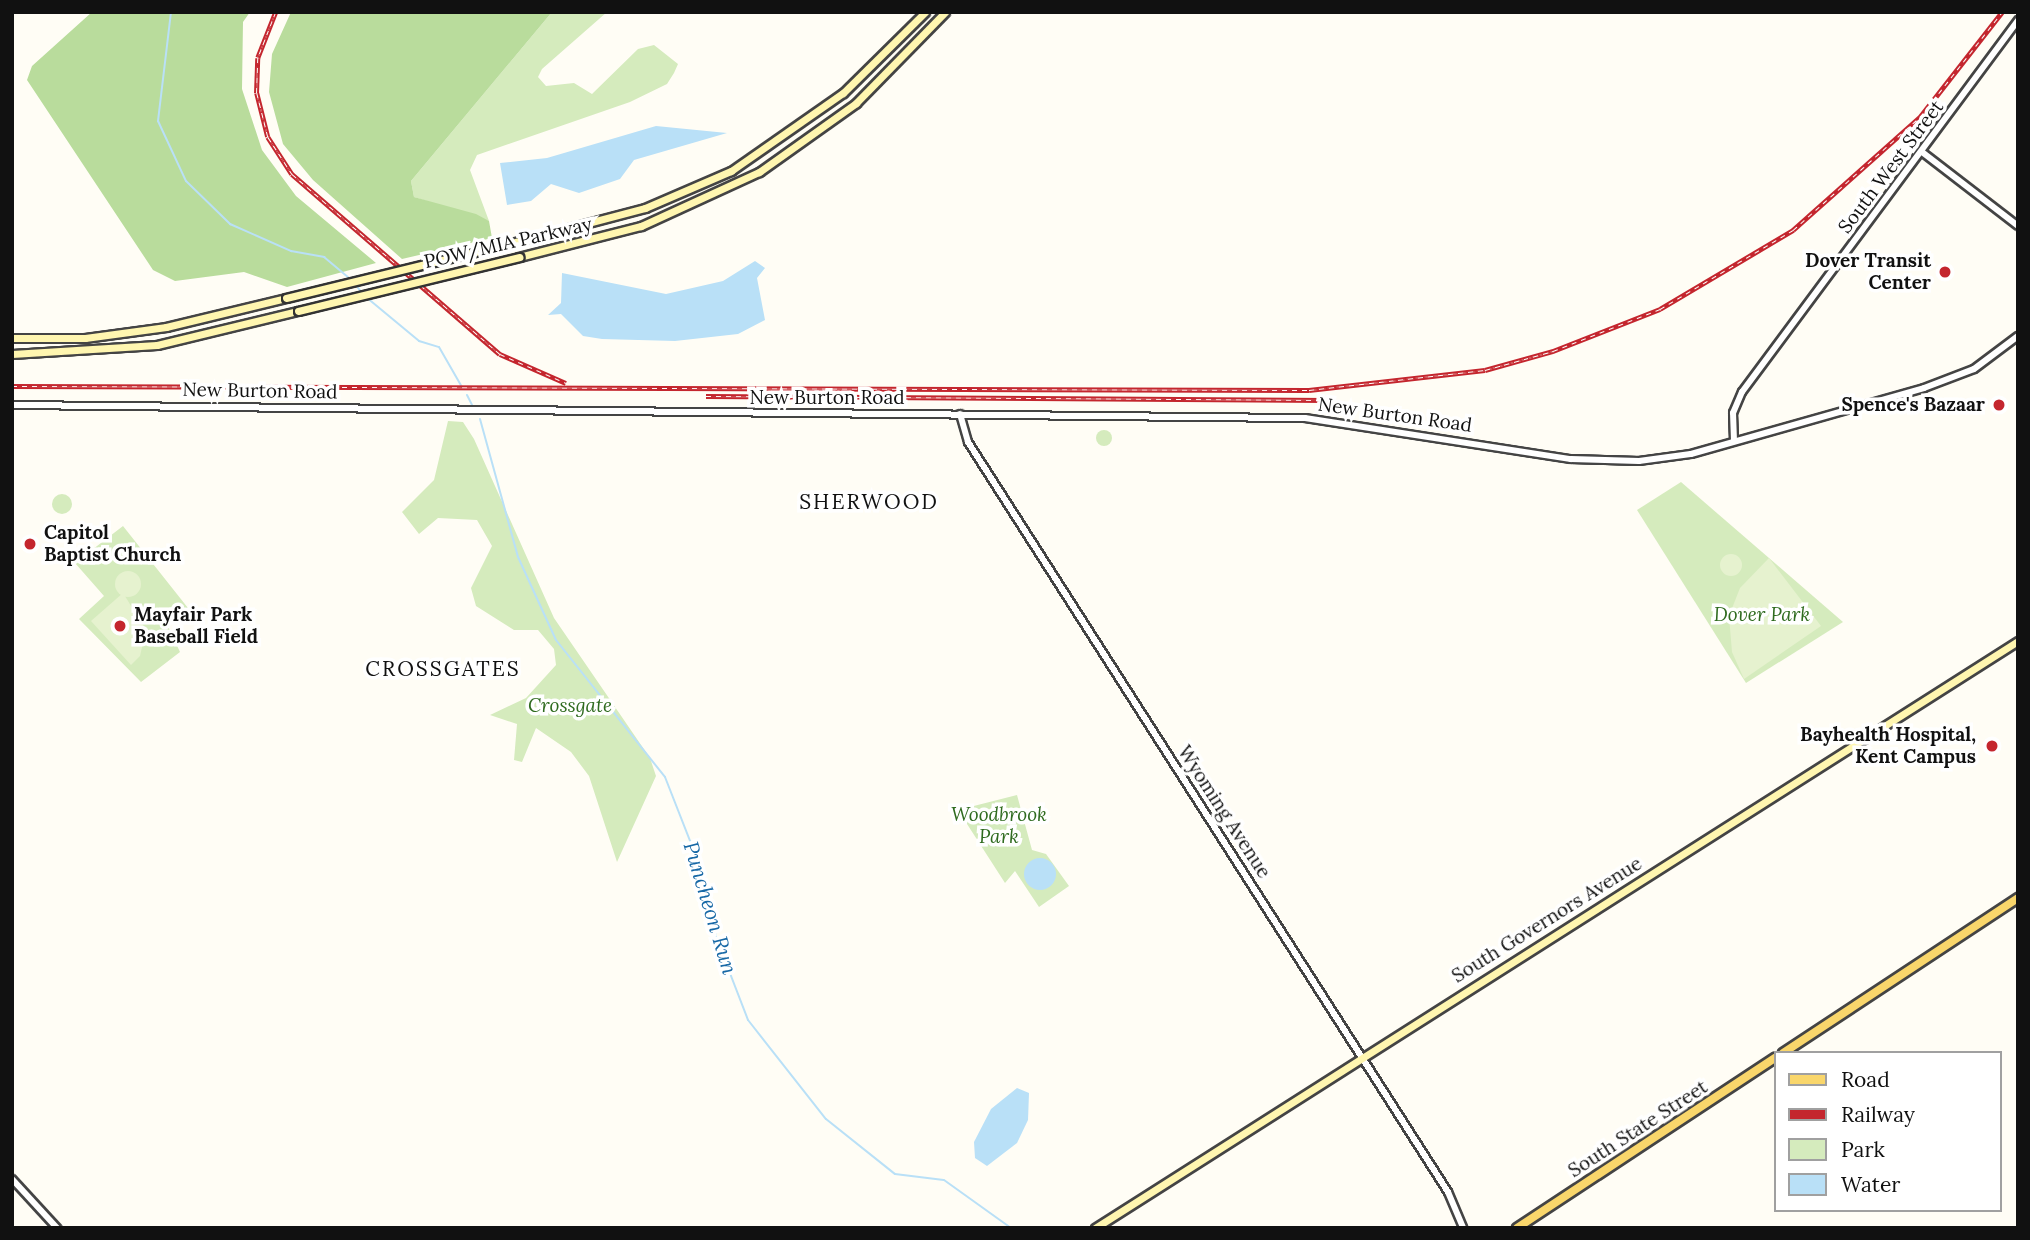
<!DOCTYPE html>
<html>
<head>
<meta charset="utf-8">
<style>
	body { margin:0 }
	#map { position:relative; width:2030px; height:1240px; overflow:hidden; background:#fffdf5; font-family:Lora,serif }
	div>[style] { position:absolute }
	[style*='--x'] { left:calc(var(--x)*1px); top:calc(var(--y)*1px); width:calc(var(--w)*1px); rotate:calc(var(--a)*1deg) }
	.green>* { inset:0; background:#d5ebbd }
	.round { border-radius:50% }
	.forest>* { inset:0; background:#b9dc9c }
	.pitch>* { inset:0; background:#e6f2cf }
	.water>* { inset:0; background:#b9e0f7 }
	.stream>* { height:2px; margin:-1px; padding:0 1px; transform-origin:1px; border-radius:1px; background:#b9e0f7 }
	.roads { filter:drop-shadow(2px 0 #444) drop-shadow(-2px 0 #444) drop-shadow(0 2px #444) drop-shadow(0 -2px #444) }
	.tertiary>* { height:6px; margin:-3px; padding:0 3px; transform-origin:3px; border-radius:3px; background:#fff }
	.secondary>* { height:7px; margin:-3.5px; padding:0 3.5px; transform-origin:3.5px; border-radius:3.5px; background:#fff6b0 }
	.primary>* { height:8px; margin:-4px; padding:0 4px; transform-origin:4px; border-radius:4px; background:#f9d66b }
	.rail>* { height:4.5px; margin-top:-2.25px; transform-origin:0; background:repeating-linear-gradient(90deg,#fff 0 5px,#c4262e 0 10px); box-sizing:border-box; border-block:2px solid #c4262e }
	.bridges { filter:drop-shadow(2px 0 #333) drop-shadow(-2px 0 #333) drop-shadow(0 2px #333) drop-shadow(0 -2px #333) }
	.secondary-bridge>* { height:7px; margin:-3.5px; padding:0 3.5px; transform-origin:3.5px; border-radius:3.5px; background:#fff6b0 }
	.dots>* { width:19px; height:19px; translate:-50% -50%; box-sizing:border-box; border:4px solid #fff; border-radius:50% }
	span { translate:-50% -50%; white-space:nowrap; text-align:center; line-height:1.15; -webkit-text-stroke:7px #fff; paint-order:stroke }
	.street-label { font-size:19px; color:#111 }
	.poi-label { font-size:19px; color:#111; font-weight:700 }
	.right { translate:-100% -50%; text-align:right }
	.left { translate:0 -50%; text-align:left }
	.park-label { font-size:19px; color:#2f6b1f; font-style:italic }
	.neighbourhood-label { font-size:21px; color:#111; letter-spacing:2px }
	.water-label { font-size:21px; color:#1768a6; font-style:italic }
	.frame { position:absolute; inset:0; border:14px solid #111; pointer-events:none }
	.legend { position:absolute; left:1774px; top:1051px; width:228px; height:161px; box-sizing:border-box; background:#fff; border:2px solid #a0a0a0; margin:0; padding:9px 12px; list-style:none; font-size:21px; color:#111 }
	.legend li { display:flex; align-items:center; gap:14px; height:35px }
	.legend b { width:35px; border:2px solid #a0a0a0 }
</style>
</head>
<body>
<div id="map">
	<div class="green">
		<div style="clip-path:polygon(552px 12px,607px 12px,542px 69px,538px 77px,546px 86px,574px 83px,592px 94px,638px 49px,654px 45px,678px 64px,674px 73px,667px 84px,630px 102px,477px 155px,470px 170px,489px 221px,414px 197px,411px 181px)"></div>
		<div style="clip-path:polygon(448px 421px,463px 422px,474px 439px,554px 618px,650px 758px,656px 776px,617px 862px,589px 776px,571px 752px,536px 728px,522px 762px,514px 760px,517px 724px,490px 715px,526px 698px,556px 665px,554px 649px,538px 630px,514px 630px,476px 606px,471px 588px,492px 546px,477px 520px,438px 518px,419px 534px,402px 512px,434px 480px)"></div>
		<div class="round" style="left:1096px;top:430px;width:16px;height:16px"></div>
		<div style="clip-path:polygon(1681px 482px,1843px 622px,1746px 683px,1637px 510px)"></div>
		<div class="round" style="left:52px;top:494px;width:20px;height:20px"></div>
		<div style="clip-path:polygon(123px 526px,188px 608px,167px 624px,180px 652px,141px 682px,79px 619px,104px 596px,75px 563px)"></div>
		<div style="clip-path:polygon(1017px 795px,1032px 850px,1046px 854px,1069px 886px,1039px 907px,1015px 871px,1005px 883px,958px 810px)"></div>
	</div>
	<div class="forest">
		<div style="clip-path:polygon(92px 12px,250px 12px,243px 22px,242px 89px,262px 150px,296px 196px,376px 263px,287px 287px,244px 272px,175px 281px,153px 270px,27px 80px,32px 66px)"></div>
		<div style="clip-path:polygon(291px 12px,552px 12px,411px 181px,414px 197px,476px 214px,489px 221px,492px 238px,402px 259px,313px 180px,283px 144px,269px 92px,272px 54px)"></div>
	</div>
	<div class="pitch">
		<div class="round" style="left:1720px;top:554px;width:22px;height:22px"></div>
		<div style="clip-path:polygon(1769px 558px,1821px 626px,1744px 679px,1732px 652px,1729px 616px,1740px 588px)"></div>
		<div class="round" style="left:115px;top:571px;width:26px;height:26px"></div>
		<div style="clip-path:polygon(123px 593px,146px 630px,140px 656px,131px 665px,91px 621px)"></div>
	</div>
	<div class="water">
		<div style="clip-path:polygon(656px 126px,727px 133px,634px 160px,620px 179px,579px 193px,551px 184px,531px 201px,507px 205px,500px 163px,547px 158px)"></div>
		<div style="clip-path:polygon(755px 261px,765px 268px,757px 278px,765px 320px,738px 334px,675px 341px,602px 339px,583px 336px,561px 314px,548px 315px,561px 303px,562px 273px,666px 294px,723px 281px)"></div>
		<div class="round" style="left:1024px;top:858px;width:32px;height:32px"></div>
		<div style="clip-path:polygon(1017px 1088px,1029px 1093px,1028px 1120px,1017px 1143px,987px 1166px,975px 1158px,974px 1142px,991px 1109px)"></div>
	</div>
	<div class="stream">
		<div style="--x:171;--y:12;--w:110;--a:96.8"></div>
		<div style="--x:158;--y:121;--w:66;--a:65"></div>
		<div style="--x:186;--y:181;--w:62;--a:44.3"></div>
		<div style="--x:230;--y:224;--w:67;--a:23.9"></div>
		<div style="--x:291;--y:251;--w:34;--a:10"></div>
		<div style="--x:324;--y:257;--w:35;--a:40"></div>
		<div style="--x:355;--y:284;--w:11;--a:52"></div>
		<div style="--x:366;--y:297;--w:69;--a:39.7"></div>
		<div style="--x:419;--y:341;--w:21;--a:17"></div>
		<div style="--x:439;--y:347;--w:46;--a:60.1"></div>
		<div style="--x:467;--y:395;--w:13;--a:63"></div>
		<div style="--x:480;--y:419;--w:143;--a:74.6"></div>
		<div style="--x:518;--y:557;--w:91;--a:65.4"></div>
		<div style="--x:556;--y:640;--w:175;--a:51.5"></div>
		<div style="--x:665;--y:777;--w:118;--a:68.6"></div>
		<div style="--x:708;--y:887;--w:51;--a:80.9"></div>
		<div style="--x:716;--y:937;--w:89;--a:68.9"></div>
		<div style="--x:748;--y:1020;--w:126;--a:51.8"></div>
		<div style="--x:826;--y:1119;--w:88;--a:38.6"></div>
		<div style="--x:895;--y:1174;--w:49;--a:7"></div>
		<div style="--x:944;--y:1180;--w:82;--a:35.6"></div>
	</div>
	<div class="roads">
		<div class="tertiary">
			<div style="--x:1922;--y:152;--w:121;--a:37.6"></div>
			<div style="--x:12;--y:405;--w:1293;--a:0.58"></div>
			<div style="--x:1305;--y:418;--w:269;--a:8.8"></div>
			<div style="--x:1571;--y:459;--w:68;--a:1.7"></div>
			<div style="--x:1639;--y:461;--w:52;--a:-7.7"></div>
			<div style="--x:1691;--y:454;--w:242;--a:-15.8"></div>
			<div style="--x:1924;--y:388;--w:53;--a:-20.8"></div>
			<div style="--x:1974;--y:369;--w:55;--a:-36.9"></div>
			<div style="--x:960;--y:414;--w:29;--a:74"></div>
			<div style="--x:968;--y:442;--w:890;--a:57.38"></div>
			<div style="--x:1448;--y:1192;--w:39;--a:67"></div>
			<div style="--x:1734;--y:441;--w:28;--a:-92"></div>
			<div style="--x:1733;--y:413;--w:23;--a:-67"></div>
			<div style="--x:1742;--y:392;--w:463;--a:-53.4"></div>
			<div style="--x:12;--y:1179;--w:67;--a:47.4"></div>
		</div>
		<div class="secondary">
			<div style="--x:508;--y:244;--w:142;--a:-14.7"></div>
			<div style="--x:645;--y:208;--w:94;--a:-23.3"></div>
			<div style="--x:731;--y:171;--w:136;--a:-34.9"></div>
			<div style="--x:843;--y:93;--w:115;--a:-44.6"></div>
			<div style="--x:519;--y:257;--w:126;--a:-14.3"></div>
			<div style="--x:641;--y:226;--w:130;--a:-24.6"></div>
			<div style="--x:759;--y:172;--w:119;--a:-35.4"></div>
			<div style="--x:856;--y:103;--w:127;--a:-45.6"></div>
			<div style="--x:12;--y:338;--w:73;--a:0"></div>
			<div style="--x:85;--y:338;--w:82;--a:-7.7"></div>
			<div style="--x:166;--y:327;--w:123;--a:-13.6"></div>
			<div style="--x:12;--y:354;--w:145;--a:-3.6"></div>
			<div style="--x:157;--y:345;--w:145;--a:-13.6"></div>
			<div style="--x:1095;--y:1228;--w:1094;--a:-32.46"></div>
		</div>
		<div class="primary">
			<div style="--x:1783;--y:1053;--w:282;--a:-33.4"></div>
			<div style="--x:1517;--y:1228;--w:310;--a:-33.4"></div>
		</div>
	</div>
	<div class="rail">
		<div style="--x:276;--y:12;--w:49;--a:111.4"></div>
		<div style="--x:258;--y:58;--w:35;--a:92"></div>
		<div style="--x:257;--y:93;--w:45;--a:76"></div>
		<div style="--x:268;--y:137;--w:44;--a:57"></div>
		<div style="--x:292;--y:174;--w:275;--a:40.9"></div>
		<div style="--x:500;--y:354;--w:72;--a:23.7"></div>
		<div style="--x:12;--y:386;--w:1297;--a:0.18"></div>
		<div style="--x:1309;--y:390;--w:177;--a:-6.5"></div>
		<div style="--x:1485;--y:370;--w:71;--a:-15.6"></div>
		<div style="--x:1553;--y:351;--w:115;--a:-21.4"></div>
		<div style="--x:1660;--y:309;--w:155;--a:-30.7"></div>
		<div style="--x:1793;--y:230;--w:170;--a:-41.7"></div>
		<div style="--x:1920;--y:117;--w:133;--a:-52"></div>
		<div style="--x:706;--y:396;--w:621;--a:0.37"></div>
	</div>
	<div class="bridges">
		<div class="secondary-bridge">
			<div style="--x:286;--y:298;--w:228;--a:-13.7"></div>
			<div style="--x:298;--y:311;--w:228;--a:-13.7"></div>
		</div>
	</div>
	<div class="dots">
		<div style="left:1945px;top:272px;background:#c4262e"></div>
		<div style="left:1999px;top:405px;background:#c4262e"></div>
		<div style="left:30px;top:544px;background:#c4262e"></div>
		<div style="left:120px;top:626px;background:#c4262e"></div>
		<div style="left:1992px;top:746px;background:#c4262e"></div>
	</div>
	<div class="street-label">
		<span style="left:1891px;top:167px;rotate:-53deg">South West Street</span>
		<span style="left:508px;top:243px;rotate:-13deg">POW/MIA Parkway</span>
		<span style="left:260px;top:391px;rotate:1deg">New Burton Road</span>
		<span style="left:827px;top:398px">New Burton Road</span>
		<span style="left:1395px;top:415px;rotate:8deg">New Burton Road</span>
		<span style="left:1224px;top:812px;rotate:57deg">Wyoming Avenue</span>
		<span style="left:1547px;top:920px;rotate:-32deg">South Governors Avenue</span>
		<span style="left:1638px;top:1129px;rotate:-33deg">South State Street</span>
	</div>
	<div class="poi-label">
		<span class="right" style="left:1931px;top:272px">Dover Transit<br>Center</span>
		<span class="right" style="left:1985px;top:405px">Spence's Bazaar</span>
		<span class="left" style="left:44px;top:544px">Capitol<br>Baptist Church</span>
		<span class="left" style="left:134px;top:626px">Mayfair Park<br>Baseball Field</span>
		<span class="right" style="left:1976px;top:746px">Bayhealth Hospital,<br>Kent Campus</span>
	</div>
	<div class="park-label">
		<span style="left:1762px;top:615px">Dover Park</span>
		<span style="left:570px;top:706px">Crossgate</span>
		<span style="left:999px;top:826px">Woodbrook<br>Park</span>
	</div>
	<div class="neighbourhood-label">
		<span style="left:869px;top:502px">SHERWOOD</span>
		<span style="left:443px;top:669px">CROSSGATES</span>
	</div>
	<div class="water-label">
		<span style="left:710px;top:908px;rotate:73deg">Puncheon Run</span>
	</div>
	<div class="frame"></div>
	<ul class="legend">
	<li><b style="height:9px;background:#f9d66b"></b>Road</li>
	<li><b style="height:9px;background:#c4262e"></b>Railway</li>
	<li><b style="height:19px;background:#d5ebbd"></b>Park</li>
	<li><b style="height:19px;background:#b9e0f7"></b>Water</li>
	</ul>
</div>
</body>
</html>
